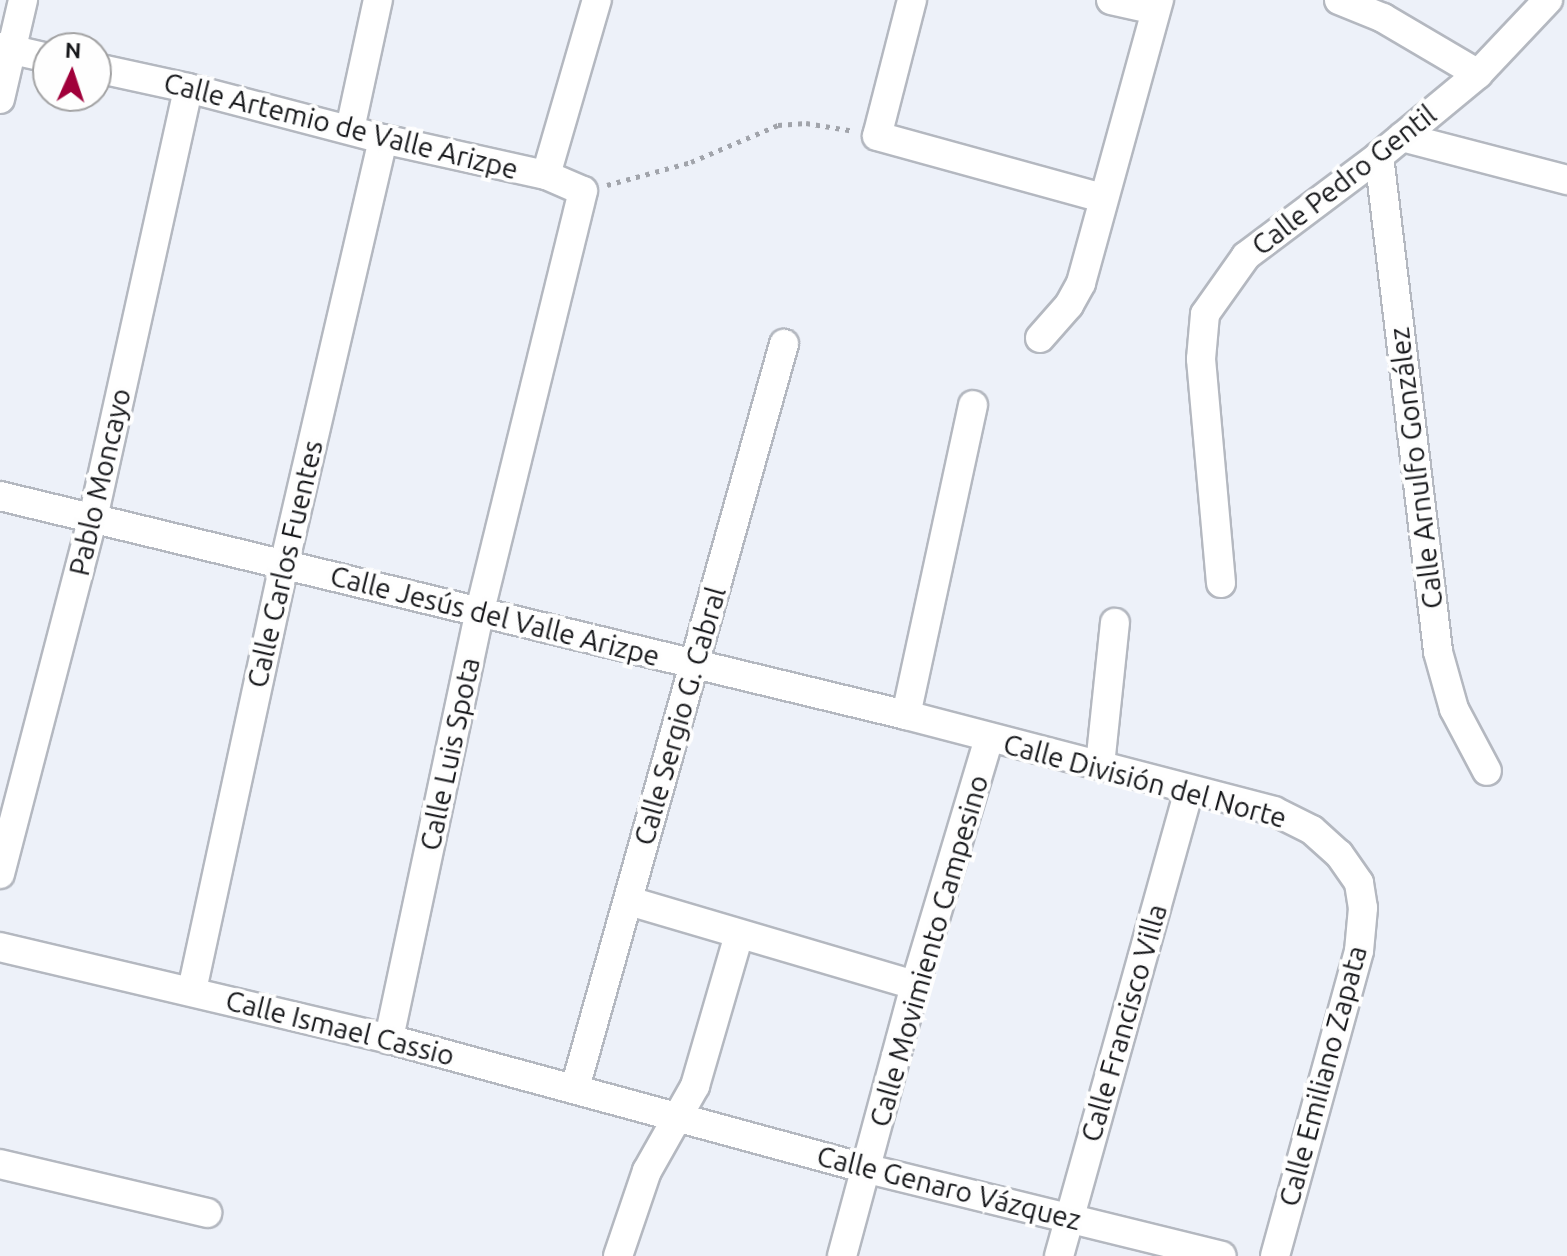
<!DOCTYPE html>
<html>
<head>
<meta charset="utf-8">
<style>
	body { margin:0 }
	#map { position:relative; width:1567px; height:1256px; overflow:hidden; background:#edf1f9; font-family:Ubuntu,sans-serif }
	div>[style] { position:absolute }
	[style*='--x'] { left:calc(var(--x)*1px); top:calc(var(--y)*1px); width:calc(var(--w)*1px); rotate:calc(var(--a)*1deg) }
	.path>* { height:5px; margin-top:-2.5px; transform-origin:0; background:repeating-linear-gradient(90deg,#a1a4ab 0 4px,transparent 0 10px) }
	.roads { filter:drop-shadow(2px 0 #b4b8c0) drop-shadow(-2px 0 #b4b8c0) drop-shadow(0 2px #b4b8c0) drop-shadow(0 -2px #b4b8c0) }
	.minor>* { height:28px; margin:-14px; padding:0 14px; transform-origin:14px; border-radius:14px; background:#fff }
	span { translate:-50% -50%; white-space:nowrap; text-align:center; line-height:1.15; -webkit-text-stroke:8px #fefefe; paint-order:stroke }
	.street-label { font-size:28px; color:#17181b }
	.north { position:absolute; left:32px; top:32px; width:80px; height:80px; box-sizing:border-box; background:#fefefe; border:2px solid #a2a2a3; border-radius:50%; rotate:3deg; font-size:22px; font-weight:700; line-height:32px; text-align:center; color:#17181b }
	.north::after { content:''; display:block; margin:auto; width:28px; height:36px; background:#a0003a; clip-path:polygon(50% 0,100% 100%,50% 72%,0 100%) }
</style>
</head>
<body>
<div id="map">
	<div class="path">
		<div style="--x:607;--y:185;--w:87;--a:-15.3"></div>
		<div style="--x:691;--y:162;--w:95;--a:-23"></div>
		<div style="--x:778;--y:125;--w:28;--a:-4"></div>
		<div style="--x:806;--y:123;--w:49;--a:9.5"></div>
	</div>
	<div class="roads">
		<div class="minor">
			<div style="--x:912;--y:0;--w:140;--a:104.4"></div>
			<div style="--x:877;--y:136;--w:233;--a:15.4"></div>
			<div style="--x:1111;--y:0;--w:45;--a:12.8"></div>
			<div style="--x:1339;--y:0;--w:48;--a:22.2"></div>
			<div style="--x:1383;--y:18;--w:110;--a:30.5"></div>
			<div style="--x:0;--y:47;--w:49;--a:12.9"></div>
			<div style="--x:96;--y:68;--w:94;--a:12.3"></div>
			<div style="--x:188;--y:88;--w:202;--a:14.7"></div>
			<div style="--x:383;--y:139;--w:167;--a:12.5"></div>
			<div style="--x:546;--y:175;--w:40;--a:23.4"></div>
			<div style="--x:583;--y:191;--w:431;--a:103.8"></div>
			<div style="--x:480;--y:610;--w:439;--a:102"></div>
			<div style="--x:0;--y:99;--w:102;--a:-76.9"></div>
			<div style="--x:350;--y:129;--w:132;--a:-77.8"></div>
			<div style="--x:1402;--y:137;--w:171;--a:14.6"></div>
			<div style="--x:1379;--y:156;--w:499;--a:83.2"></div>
			<div style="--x:1438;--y:652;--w:59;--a:74.3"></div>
			<div style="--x:1454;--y:709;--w:70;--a:62"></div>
			<div style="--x:546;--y:175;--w:182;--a:-73.8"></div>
			<div style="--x:1040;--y:338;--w:44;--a:-48.7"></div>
			<div style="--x:1069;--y:305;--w:25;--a:-61"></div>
			<div style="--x:1081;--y:283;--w:294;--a:-74.6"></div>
			<div style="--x:0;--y:496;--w:932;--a:13.59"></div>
			<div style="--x:906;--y:715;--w:380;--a:14.6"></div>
			<div style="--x:1274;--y:811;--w:42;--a:26.6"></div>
			<div style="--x:1312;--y:830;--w:36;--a:42"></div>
			<div style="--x:1339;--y:854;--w:35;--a:55"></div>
			<div style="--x:1359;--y:883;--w:25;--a:81"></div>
			<div style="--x:1363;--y:908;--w:43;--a:95.3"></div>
			<div style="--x:1359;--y:951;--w:316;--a:105.4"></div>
			<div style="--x:1221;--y:583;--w:225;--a:-95.1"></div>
			<div style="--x:1201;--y:359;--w:45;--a:-84.9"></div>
			<div style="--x:1205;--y:314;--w:71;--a:-54.7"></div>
			<div style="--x:1246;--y:256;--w:166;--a:-36.9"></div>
			<div style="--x:1379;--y:156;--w:129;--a:-39.6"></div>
			<div style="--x:1478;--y:74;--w:102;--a:-46.6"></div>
			<div style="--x:906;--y:715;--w:317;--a:-77.8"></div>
			<div style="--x:1100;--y:765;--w:143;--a:-84"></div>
			<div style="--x:0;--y:874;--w:368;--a:-75.4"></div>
			<div style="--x:93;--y:518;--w:440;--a:-77.5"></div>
			<div style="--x:629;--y:901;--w:298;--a:16.4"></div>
			<div style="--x:0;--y:947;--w:400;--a:13.3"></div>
			<div style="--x:389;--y:1039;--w:496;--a:15.2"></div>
			<div style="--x:868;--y:1169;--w:364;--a:13.8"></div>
			<div style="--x:192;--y:990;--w:435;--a:-77.8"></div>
			<div style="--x:284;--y:565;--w:437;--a:-76.9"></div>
			<div style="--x:575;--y:1088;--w:773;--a:-74.31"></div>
			<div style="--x:0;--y:1164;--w:213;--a:13.3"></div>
			<div style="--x:618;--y:1256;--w:90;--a:-71.2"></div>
			<div style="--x:647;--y:1171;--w:98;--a:-60.5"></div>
			<div style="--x:695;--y:1086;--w:157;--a:-73.8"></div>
			<div style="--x:842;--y:1256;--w:281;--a:-74.9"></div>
			<div style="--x:915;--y:985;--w:258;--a:-73.3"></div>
			<div style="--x:1059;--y:1256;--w:484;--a:-74.4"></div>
		</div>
	</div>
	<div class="street-label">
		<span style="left:341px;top:126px;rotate:14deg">Calle Artemio de Valle Arizpe</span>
		<span style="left:1344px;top:180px;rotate:-38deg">Calle Pedro Gentil</span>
		<span style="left:1416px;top:468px;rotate:-97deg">Calle Arnulfo González</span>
		<span style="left:100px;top:482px;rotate:-77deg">Pablo Moncayo</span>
		<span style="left:285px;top:564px;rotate:-77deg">Calle Carlos Fuentes</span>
		<span style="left:495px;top:616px;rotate:14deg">Calle Jesús del Valle Arizpe</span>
		<span style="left:680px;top:716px;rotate:-74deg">Calle Sergio G. Cabral</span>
		<span style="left:450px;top:754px;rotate:-78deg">Calle Luis Spota</span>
		<span style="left:1145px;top:781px;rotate:15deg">Calle División del Norte</span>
		<span style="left:929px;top:951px;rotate:-74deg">Calle Movimiento Campesino</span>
		<span style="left:1124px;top:1023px;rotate:-74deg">Calle Francisco Villa</span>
		<span style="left:340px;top:1028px;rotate:14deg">Calle Ismael Cassio</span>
		<span style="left:1323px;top:1076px;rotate:-75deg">Calle Emiliano Zapata</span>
		<span style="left:949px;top:1188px;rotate:14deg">Calle Genaro Vázquez</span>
	</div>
	<div class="north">N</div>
</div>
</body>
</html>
